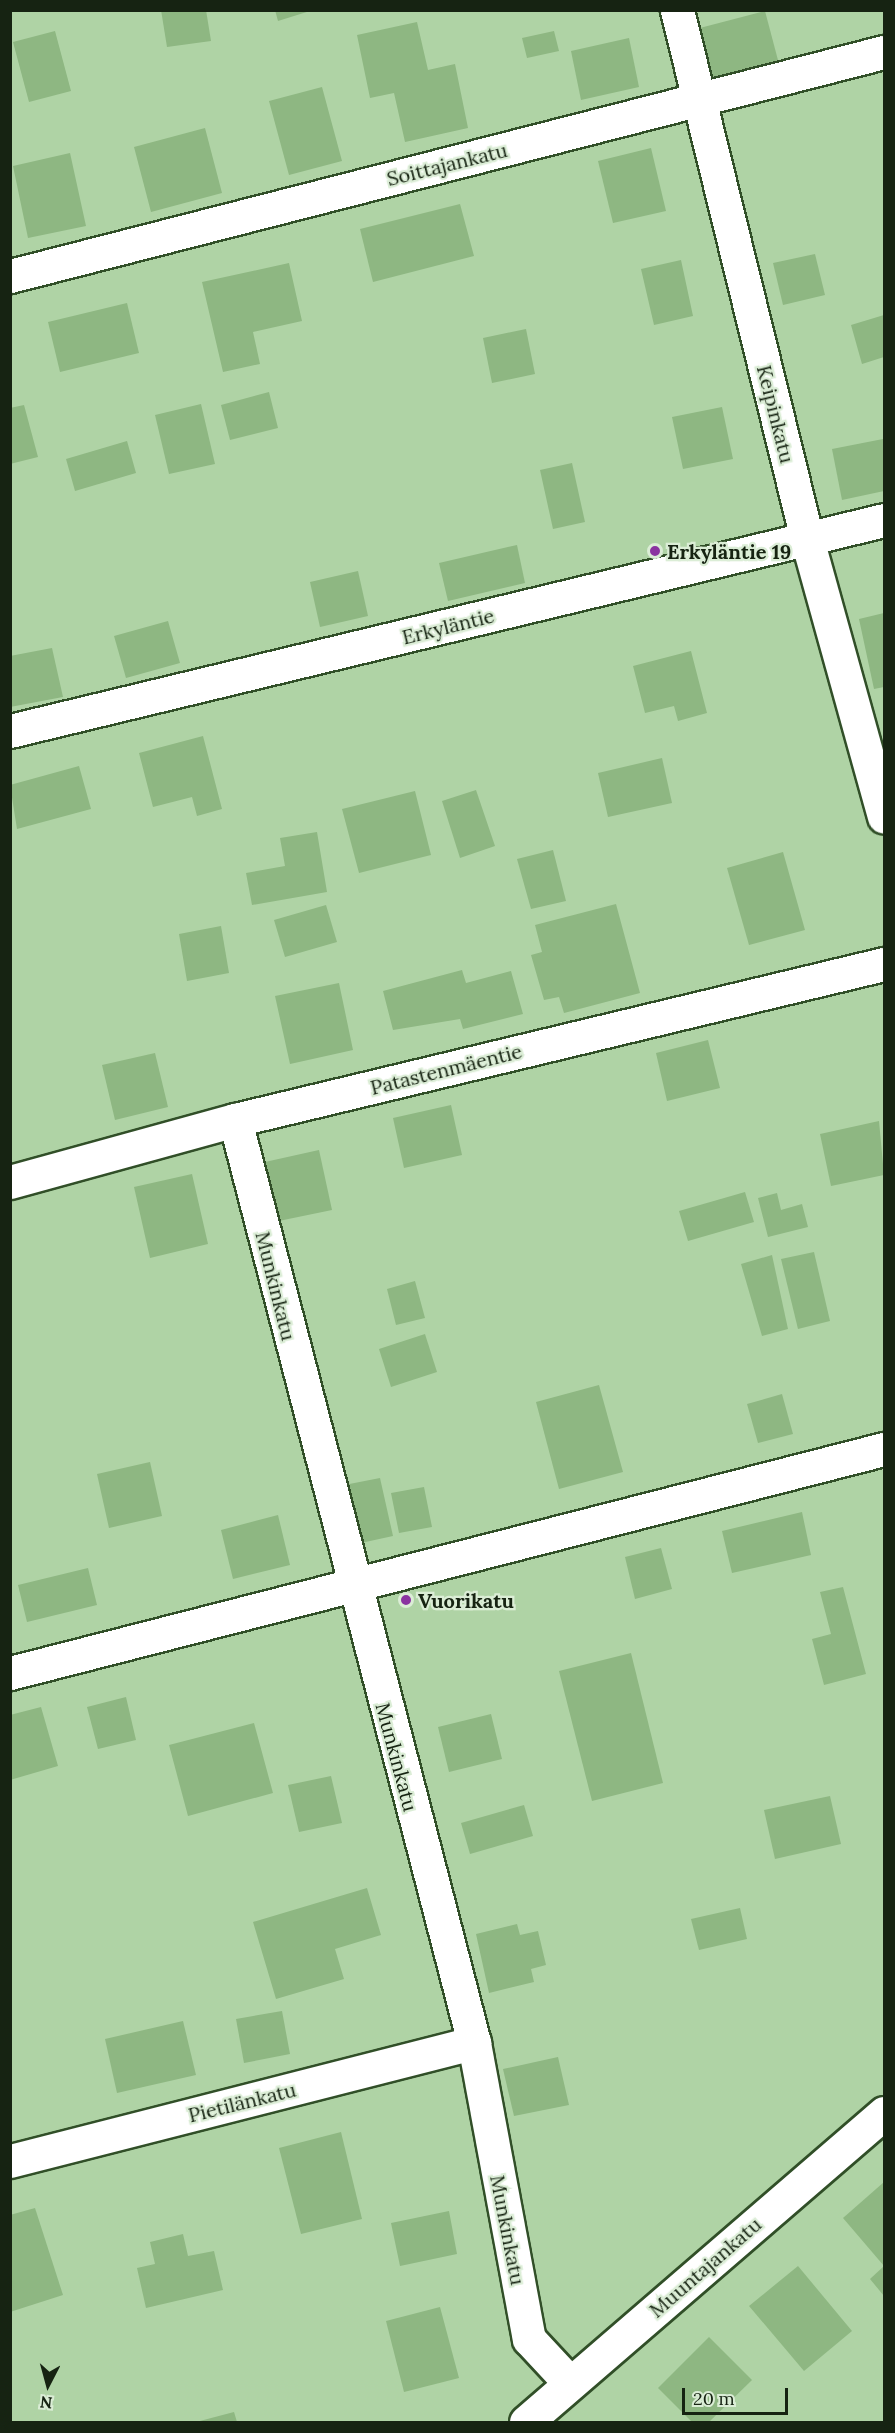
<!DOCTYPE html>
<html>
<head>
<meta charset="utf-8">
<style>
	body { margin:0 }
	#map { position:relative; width:895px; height:2433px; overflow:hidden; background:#afd3a5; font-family:Lora,serif }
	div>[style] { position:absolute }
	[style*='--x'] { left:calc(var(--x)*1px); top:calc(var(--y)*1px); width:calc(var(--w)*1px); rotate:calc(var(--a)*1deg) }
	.building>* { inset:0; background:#8eb782 }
	.roads { filter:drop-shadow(2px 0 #314f28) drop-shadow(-2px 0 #314f28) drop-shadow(0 2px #314f28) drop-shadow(0 -2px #314f28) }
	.minor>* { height:33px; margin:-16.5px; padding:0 16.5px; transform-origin:16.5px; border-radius:16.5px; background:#fff }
	.dots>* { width:16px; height:16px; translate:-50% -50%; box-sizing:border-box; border:3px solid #dbedd6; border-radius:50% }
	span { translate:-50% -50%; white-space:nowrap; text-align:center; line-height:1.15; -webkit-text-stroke:4.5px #dbedd6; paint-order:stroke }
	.street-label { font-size:20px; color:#162312 }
	.poi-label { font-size:20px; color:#162312; font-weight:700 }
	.left { translate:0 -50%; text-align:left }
	.frame { position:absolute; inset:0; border:12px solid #162312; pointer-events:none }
	.north { position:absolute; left:18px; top:2355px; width:60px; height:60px; -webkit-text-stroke:4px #dbedd6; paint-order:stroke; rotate:186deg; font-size:16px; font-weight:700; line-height:24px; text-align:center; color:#162312 }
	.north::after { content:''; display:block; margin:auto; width:21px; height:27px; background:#162312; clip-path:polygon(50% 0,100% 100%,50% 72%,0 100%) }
	.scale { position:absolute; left:682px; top:2388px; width:106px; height:27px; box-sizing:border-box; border:3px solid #162312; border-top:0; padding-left:8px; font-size:18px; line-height:21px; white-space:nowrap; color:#162312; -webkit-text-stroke:4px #dbedd6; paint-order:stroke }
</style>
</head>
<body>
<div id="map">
	<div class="building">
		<div style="clip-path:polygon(161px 10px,206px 10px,211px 41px,167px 47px)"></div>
		<div style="clip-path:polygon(275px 10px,310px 10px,310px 11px,278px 21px)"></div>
		<div style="clip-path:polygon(765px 11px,779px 64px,710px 81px,696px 29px)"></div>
		<div style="clip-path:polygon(417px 22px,428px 70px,455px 64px,468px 128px,405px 142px,394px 93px,370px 98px,357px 35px)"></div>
		<div style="clip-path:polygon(55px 31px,71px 91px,29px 102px,13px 42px)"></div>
		<div style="clip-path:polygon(554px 31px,559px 51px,527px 58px,522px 38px)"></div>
		<div style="clip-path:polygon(629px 38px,639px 87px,581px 100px,571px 51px)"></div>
		<div style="clip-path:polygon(322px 87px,342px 161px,289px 175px,269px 101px)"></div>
		<div style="clip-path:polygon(205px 128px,222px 193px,151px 212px,134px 147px)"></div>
		<div style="clip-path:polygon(651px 148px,666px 211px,613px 223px,598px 161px)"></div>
		<div style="clip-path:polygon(70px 153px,86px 226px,28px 238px,13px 166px)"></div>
		<div style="clip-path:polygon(460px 204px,474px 256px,373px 282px,360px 229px)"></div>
		<div style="clip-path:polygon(815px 254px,825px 295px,783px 305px,773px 263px)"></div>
		<div style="clip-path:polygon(681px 260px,693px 316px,654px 325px,641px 269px)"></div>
		<div style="clip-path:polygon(289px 263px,302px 321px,253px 332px,260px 364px,223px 372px,202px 282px)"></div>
		<div style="clip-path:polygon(127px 303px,139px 353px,60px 372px,48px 322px)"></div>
		<div style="clip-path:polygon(884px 315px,884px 357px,862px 364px,851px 325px)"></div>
		<div style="clip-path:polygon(526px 329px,535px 374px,492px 383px,483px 338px)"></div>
		<div style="clip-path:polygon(269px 392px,278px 428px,230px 440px,221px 405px)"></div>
		<div style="clip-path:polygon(201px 404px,215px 464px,169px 474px,155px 415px)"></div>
		<div style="clip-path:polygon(24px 405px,38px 457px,10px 464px,10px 408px)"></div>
		<div style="clip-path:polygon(722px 407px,733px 459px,683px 469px,672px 417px)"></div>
		<div style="clip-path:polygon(883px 439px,884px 491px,842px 500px,832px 449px)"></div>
		<div style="clip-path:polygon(127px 441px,136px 473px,75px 491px,66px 459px)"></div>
		<div style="clip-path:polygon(572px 463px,585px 522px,553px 529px,540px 470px)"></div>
		<div style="clip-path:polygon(517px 545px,525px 583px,448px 601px,439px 563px)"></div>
		<div style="clip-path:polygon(358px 571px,368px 616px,320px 627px,310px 582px)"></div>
		<div style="clip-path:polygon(884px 613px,884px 687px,874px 689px,859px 619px)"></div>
		<div style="clip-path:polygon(168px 621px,180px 663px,126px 678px,114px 636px)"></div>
		<div style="clip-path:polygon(52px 648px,63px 697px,10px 707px,10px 656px)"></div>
		<div style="clip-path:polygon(691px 651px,707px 713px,678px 721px,674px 706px,645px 713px,633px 666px)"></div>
		<div style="clip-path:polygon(203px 736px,222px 809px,197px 816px,192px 797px,153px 807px,139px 753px)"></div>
		<div style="clip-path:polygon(662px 758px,672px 803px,608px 817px,598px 773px)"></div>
		<div style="clip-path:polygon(79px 766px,91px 809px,17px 829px,10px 785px)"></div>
		<div style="clip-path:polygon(476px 790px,495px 846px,460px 858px,442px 801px)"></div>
		<div style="clip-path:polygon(415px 791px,431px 855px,359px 873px,342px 809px)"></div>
		<div style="clip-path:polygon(317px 832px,327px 892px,252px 905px,246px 873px,285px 866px,280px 838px)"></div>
		<div style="clip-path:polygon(553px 850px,566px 901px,531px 909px,517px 859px)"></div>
		<div style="clip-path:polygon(783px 852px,805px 930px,749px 945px,727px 868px)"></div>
		<div style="clip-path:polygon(616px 904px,640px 993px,564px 1013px,559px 997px,544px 1000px,531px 955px,542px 952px,535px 925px)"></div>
		<div style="clip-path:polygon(326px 905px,337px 942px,285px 957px,274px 920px)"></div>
		<div style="clip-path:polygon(221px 926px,229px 973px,187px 981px,179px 934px)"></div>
		<div style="clip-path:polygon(462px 970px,466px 983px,511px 971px,523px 1014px,463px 1029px,460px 1019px,393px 1030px,383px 991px)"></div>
		<div style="clip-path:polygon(339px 983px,353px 1050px,290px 1064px,275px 996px)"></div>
		<div style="clip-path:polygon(708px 1040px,720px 1088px,667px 1101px,656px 1053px)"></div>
		<div style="clip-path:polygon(155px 1053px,168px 1107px,115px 1120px,102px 1065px)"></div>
		<div style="clip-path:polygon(451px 1105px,462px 1155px,404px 1168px,393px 1118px)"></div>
		<div style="clip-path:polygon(879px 1121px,884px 1175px,831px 1186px,820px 1134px)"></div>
		<div style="clip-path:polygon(319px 1150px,332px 1210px,269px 1223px,256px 1164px)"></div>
		<div style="clip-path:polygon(192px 1174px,208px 1244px,150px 1258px,134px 1187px)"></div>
		<div style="clip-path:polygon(745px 1192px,754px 1222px,688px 1241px,679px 1211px)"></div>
		<div style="clip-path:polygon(777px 1193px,781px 1210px,802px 1204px,808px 1227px,768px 1237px,758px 1198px)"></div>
		<div style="clip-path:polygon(814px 1252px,830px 1321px,798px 1329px,781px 1259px)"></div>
		<div style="clip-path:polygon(772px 1255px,788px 1329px,762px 1336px,741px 1264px)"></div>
		<div style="clip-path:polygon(415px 1281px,425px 1318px,396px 1325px,387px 1289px)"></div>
		<div style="clip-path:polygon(425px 1334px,437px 1372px,391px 1387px,379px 1349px)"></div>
		<div style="clip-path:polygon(599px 1385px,623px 1472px,559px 1489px,536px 1402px)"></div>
		<div style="clip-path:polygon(782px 1394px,793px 1434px,758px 1443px,747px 1404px)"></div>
		<div style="clip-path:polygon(150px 1462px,162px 1516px,109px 1528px,97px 1474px)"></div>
		<div style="clip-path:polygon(380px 1478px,393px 1536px,347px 1546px,334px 1487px)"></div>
		<div style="clip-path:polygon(424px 1487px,432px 1527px,399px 1533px,391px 1493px)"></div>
		<div style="clip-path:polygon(802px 1512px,811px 1555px,732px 1573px,722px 1531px)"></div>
		<div style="clip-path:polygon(278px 1515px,290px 1565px,233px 1579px,221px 1530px)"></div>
		<div style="clip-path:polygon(661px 1548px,672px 1589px,635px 1599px,625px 1557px)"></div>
		<div style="clip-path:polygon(88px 1568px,97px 1605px,27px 1622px,18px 1585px)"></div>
		<div style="clip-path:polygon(843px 1587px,866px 1674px,824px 1685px,812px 1639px,831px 1634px,820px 1592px)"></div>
		<div style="clip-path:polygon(631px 1653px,663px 1783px,592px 1801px,559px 1671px)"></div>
		<div style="clip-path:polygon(126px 1697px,136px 1740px,98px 1749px,87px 1707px)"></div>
		<div style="clip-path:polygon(41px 1707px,58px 1766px,10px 1780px,10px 1715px)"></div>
		<div style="clip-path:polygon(491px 1714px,502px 1759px,449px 1772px,438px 1727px)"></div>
		<div style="clip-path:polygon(254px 1723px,273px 1793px,188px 1816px,169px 1745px)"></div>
		<div style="clip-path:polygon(331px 1776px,342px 1823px,299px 1832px,288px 1785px)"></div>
		<div style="clip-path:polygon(830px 1796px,841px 1844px,775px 1859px,764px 1810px)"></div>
		<div style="clip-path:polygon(524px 1805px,533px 1836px,470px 1854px,461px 1823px)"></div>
		<div style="clip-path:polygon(367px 1888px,381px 1935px,335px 1949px,344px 1979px,276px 1999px,253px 1922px)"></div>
		<div style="clip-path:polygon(740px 1908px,747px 1939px,699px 1950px,691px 1919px)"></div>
		<div style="clip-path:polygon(517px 1924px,520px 1935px,538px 1931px,546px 1965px,531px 1969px,534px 1982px,489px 1993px,476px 1934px)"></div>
		<div style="clip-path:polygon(282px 2011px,290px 2054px,244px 2063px,236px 2019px)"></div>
		<div style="clip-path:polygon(183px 2021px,196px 2075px,117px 2093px,105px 2039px)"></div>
		<div style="clip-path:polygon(558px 2057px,569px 2105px,514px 2116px,503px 2069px)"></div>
		<div style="clip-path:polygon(341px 2132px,362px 2219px,301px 2234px,279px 2148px)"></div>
		<div style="clip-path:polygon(884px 2182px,884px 2266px,843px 2218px)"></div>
		<div style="clip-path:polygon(35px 2208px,63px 2295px,10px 2312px,10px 2215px)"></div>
		<div style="clip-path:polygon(449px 2211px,457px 2254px,400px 2266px,391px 2223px)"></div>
		<div style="clip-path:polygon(183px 2234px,188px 2256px,214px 2251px,223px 2290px,146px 2308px,137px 2268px,155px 2264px,150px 2242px)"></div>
		<div style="clip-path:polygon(798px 2266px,852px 2331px,804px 2371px,749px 2306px)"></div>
		<div style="clip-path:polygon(884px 2266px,884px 2296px,870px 2279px)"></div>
		<div style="clip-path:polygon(440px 2307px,459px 2378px,404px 2392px,386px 2321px)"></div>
		<div style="clip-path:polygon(709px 2337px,752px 2380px,709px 2422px,692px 2422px,658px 2388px)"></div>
		<div style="clip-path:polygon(234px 2412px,237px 2422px,196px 2422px)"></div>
	</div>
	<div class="roads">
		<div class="minor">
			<div style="--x:677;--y:10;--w:545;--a:76.19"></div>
			<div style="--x:807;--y:539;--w:288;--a:74.5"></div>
			<div style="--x:10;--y:276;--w:902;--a:-14.38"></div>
			<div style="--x:10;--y:731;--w:899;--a:-13.57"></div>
			<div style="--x:235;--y:1120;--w:953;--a:75.48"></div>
			<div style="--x:474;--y:2043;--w:301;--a:79.5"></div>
			<div style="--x:529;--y:2339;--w:60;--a:47"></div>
			<div style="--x:10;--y:1182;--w:233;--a:-15.4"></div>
			<div style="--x:235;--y:1120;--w:667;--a:-13.52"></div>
			<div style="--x:10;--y:1673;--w:902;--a:-14.38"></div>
			<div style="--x:10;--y:2161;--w:479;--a:-14.3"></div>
			<div style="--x:526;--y:2422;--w:473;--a:-40.8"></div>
		</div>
	</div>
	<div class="dots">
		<div style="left:655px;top:551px;background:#8a33a0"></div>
		<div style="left:406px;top:1600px;background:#8a33a0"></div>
	</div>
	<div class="street-label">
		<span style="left:447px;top:164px;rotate:-14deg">Soittajankatu</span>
		<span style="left:776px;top:414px;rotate:76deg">Keipinkatu</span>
		<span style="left:448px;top:626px;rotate:-14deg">Erkyläntie</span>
		<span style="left:446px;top:1069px;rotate:-14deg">Patastenmäentie</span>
		<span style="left:276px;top:1286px;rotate:76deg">Munkinkatu</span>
		<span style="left:397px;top:1757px;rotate:75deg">Munkinkatu</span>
		<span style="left:242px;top:2102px;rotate:-14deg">Pietilänkatu</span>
		<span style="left:508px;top:2230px;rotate:79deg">Munkinkatu</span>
		<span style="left:705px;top:2267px;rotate:-41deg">Muuntajankatu</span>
	</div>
	<div class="poi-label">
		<span class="left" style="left:667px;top:551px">Erkyläntie 19</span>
		<span class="left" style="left:418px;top:1600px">Vuorikatu</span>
	</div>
	<div class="frame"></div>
	<div class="north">N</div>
	<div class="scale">20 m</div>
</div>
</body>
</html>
